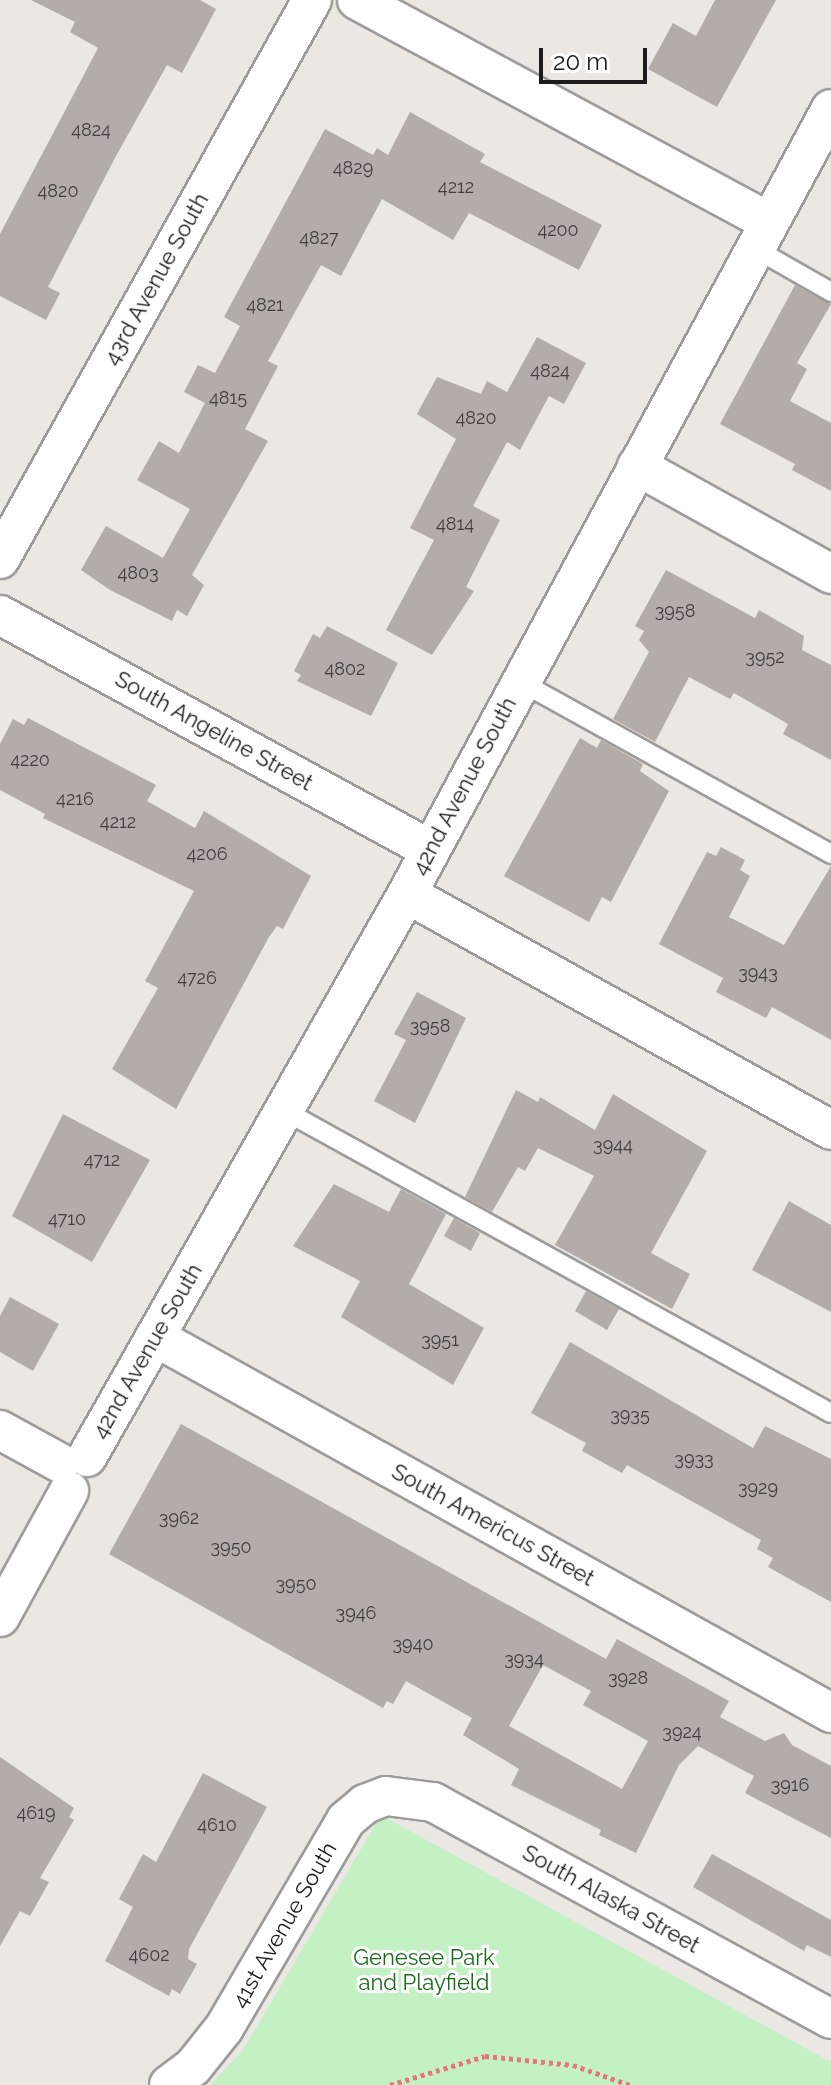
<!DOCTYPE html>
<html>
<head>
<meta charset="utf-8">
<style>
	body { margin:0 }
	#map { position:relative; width:831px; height:2085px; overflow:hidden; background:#ebe7e2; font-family:Raleway,sans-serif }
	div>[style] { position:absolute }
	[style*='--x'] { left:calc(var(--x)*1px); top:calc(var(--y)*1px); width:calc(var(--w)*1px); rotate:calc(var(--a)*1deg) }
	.park>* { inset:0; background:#c4f1c3 }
	.building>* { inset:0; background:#b4aca8 }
	.path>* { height:5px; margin-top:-2.5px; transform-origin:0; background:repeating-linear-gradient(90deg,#e77777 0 4px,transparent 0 8px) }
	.roads { filter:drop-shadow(2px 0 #9c9c9c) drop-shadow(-2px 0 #9c9c9c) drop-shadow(0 2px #9c9c9c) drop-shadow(0 -2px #9c9c9c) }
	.lane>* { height:18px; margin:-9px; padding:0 9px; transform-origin:9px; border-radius:9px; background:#fff }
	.street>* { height:38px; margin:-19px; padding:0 19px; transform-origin:19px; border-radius:19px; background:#fff }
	span { translate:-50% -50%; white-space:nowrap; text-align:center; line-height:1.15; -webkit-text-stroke:6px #fff; paint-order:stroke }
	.number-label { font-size:18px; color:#413f3e }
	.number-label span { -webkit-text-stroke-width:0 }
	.street-label { font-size:22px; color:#1b1b1b }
	.park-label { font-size:22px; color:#1a6a18 }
	.scale { position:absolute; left:539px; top:48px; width:108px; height:36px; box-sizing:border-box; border:4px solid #1b1b1b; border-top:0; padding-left:10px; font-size:24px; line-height:28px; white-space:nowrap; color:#1b1b1b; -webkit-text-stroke:6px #fff; paint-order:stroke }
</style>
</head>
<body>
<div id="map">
	<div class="park">
		<div style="clip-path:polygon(381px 1815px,831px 2062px,831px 2085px,210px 2085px,243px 2050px)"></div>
	</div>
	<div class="building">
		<div style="clip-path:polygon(31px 0,200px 0,216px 9px,182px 73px,167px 65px,116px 156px,48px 287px,60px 293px,46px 320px,0 296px,0 234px,98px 48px,70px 32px,75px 22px)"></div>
		<div style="clip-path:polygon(715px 0,776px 0,717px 107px,648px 69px,673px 23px,696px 36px)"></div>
		<div style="clip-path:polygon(410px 112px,485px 154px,480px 162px,602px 225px,579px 270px,469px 213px,453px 240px,382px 199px,341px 276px,321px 265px,268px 361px,278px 366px,245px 429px,268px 441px,192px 575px,204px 585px,187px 616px,177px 610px,172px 621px,110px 590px,81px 570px,106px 526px,163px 558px,190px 509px,137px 480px,159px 441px,179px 453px,205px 403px,184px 392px,198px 365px,215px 373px,240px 326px,224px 317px,325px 129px,373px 155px,377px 148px,388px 155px)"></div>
		<div style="clip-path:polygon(795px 285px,831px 304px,797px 363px,807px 369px,790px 401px,831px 423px,831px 491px,792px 470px,795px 464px,720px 424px)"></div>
		<div style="clip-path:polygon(537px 337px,586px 363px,564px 404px,549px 396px,520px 450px,507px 442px,473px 506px,500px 520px,466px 587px,474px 591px,432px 655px,386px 630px,434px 540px,410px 528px,456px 439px,417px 414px,437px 377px,481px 394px,487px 381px,507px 392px)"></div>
		<div style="clip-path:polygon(666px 570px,755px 618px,759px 610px,804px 636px,802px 650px,831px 665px,831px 760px,783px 734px,788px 724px,734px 693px,730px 699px,689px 677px,655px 742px,613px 719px,649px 652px,639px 640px,644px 631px,635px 626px)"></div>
		<div style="clip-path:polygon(327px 626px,398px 663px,371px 716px,297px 681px,301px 675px,294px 671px,313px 634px,320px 638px)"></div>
		<div style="clip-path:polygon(28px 718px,156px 785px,147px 801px,195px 828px,204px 811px,311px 876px,283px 929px,277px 926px,269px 937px,176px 1109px,112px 1069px,158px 988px,145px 981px,194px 891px,43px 818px,45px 814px,0 790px,0 744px,13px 719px,24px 725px)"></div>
		<div style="clip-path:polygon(580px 738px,597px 748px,601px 740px,643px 764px,640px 771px,669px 791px,611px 902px,602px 897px,589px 922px,504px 876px)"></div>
		<div style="clip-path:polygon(721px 847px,745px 860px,740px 870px,750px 876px,729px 917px,784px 945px,831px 866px,831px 1040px,772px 1007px,766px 1018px,716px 992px,723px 978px,659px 944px,707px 852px,716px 856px)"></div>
		<div style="clip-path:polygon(417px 992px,466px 1018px,415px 1123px,374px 1101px,406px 1040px,394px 1034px)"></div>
		<div style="clip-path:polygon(516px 1090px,538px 1102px,540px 1097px,595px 1130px,613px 1094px,707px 1151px,651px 1253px,690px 1274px,672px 1309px,555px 1245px,594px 1176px,538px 1148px,525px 1171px,518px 1167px,492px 1212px,465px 1197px)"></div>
		<div style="clip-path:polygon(63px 1114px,150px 1160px,92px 1262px,12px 1216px)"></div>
		<div style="clip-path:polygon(334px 1184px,389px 1212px,401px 1189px,446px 1214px,409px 1284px,484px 1328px,453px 1385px,341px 1317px,360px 1281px,293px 1246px)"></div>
		<div style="clip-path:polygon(789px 1201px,831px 1225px,831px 1312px,752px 1270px)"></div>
		<div style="clip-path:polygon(454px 1218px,480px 1233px,471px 1251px,444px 1236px)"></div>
		<div style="clip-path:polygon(586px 1291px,619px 1309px,607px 1330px,575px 1311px)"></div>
		<div style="clip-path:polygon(10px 1297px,59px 1324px,33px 1371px,0 1352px,0 1316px)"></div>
		<div style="clip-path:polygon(570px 1342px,753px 1448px,765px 1426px,831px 1459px,831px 1602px,768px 1567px,773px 1558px,757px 1549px,761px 1540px,627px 1465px,622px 1473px,582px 1451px,586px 1443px,531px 1413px)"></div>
		<div style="clip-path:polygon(evenodd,181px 1424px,606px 1659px,617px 1639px,729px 1701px,720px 1717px,765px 1741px,784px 1733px,792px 1745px,831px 1766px,831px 1838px,745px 1793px,754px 1776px,698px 1746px,679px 1765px,636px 1853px,599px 1835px,601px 1830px,511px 1785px,519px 1769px,463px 1735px,472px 1718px,406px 1681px,393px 1704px,387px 1701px,383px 1708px,109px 1554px,181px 1424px,543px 1665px,591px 1691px,583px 1705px,648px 1741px,622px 1789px,509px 1726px,543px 1665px)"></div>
		<div style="clip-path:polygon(0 1757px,74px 1808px,69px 1817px,74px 1820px,40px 1878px,49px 1882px,30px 1916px,20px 1911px,0 1946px)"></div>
		<div style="clip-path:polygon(203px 1773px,267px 1807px,189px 1949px,188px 1959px,197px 1964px,180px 1994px,172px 1989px,169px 1996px,105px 1961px,133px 1907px,119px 1899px,143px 1854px,156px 1862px)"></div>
		<div style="clip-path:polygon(712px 1854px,831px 1920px,831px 1957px,807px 1945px,804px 1951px,693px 1887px)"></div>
	</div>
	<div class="path">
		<div style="--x:390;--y:2085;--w:99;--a:-17"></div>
		<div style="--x:485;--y:2056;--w:88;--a:5.8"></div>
		<div style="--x:573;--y:2065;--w:60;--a:19.3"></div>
	</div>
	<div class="roads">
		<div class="lane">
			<div style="--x:754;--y:248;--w:89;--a:29.7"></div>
			<div style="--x:519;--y:681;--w:357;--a:29"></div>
			<div style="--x:285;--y:1111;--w:624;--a:28.95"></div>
		</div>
		<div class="street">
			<div style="--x:357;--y:0;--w:467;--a:28.3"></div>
			<div style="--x:637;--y:466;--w:222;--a:29.1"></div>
			<div style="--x:0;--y:559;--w:640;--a:-60.83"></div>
			<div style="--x:0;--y:615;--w:487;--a:28.6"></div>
			<div style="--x:407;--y:894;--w:485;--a:29.1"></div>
			<div style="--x:155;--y:1337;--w:774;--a:29.08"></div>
			<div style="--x:0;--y:1430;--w:68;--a:28.8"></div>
			<div style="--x:87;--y:1457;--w:648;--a:-60.39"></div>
			<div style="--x:407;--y:894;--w:892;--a:-61.63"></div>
			<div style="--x:0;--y:1617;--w:144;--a:-61.3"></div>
			<div style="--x:169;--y:2085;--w:30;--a:-37"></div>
			<div style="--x:193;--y:2067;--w:50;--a:-51.5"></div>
			<div style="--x:224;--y:2028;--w:241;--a:-59.6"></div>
			<div style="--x:346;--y:1820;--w:25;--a:-40"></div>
			<div style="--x:365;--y:1804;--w:22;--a:-21"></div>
			<div style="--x:386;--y:1796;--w:47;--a:7.3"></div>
			<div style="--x:433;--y:1802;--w:453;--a:28.6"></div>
		</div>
	</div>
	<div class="number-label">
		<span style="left:91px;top:130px">4824</span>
		<span style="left:353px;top:168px">4829</span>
		<span style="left:456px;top:187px">4212</span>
		<span style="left:58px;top:191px">4820</span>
		<span style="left:558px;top:230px">4200</span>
		<span style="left:319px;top:238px">4827</span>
		<span style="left:265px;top:305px">4821</span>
		<span style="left:550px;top:371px">4824</span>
		<span style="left:228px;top:398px">4815</span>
		<span style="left:476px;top:418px">4820</span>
		<span style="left:455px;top:524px">4814</span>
		<span style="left:138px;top:573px">4803</span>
		<span style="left:675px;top:611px">3958</span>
		<span style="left:765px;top:657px">3952</span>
		<span style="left:345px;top:669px">4802</span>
		<span style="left:30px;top:760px">4220</span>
		<span style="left:75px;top:799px">4216</span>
		<span style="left:118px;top:822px">4212</span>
		<span style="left:207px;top:854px">4206</span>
		<span style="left:758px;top:973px">3943</span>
		<span style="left:197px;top:978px">4726</span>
		<span style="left:430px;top:1026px">3958</span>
		<span style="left:613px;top:1145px">3944</span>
		<span style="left:102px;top:1160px">4712</span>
		<span style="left:67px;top:1219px">4710</span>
		<span style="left:440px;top:1340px">3951</span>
		<span style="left:630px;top:1415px">3935</span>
		<span style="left:694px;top:1459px">3933</span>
		<span style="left:758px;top:1488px">3929</span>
		<span style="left:179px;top:1518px">3962</span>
		<span style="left:231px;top:1547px">3950</span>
		<span style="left:296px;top:1584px">3950</span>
		<span style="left:356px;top:1613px">3946</span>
		<span style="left:413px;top:1644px">3940</span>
		<span style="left:524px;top:1659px">3934</span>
		<span style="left:628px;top:1678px">3928</span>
		<span style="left:682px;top:1732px">3924</span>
		<span style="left:790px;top:1785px">3916</span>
		<span style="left:36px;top:1813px">4619</span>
		<span style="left:217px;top:1825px">4610</span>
		<span style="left:149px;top:1955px">4602</span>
	</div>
	<div class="street-label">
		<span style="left:156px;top:279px;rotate:-61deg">43rd Avenue South</span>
		<span style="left:214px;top:731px;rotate:29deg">South Angeline Street</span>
		<span style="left:464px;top:786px;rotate:-62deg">42nd Avenue South</span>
		<span style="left:147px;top:1351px;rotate:-60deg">42nd Avenue South</span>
		<span style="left:493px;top:1525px;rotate:29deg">South Americus Street</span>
		<span style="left:611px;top:1899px;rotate:29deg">South Alaska Street</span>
		<span style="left:284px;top:1925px;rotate:-60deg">41st Avenue South</span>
	</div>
	<div class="park-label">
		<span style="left:424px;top:1970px">Genesee Park<br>and Playfield</span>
	</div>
	<div class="scale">20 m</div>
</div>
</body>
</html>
